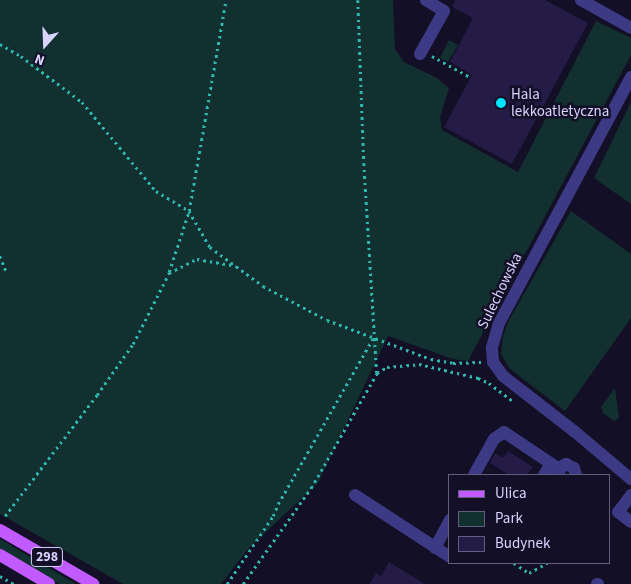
<!DOCTYPE html>
<html>
<head>
<meta charset="utf-8">
<style>
	body { margin:0 }
	#map { position:relative; width:631px; height:584px; overflow:hidden; background:#130f26; font-family:"Source Sans 3",sans-serif }
	div>[style] { position:absolute }
	[style*='--x'] { left:calc(var(--x)*1px); top:calc(var(--y)*1px); width:calc(var(--w)*1px); rotate:calc(var(--a)*1deg) }
	.green>* { inset:0; background:#12302f }
	.building>* { inset:0; background:#241b47 }
	.path>* { height:2.5px; margin-top:-1.25px; transform-origin:0; background:repeating-linear-gradient(90deg,#2fb8b0 0 2.5px,transparent 0 6.5px) }
	.minor>* { height:12px; margin:-6px; padding:0 6px; transform-origin:6px; border-radius:6px; background:#3d3a85 }
	.major>* { height:12px; margin:-6px; padding:0 6px; transform-origin:6px; border-radius:6px; background:#c25bff }
	.dots>* { width:14px; height:14px; translate:-50% -50%; box-sizing:border-box; border:2px solid #130f26; border-radius:50% }
	span { translate:-50% -50%; white-space:nowrap; text-align:center; line-height:1.15; -webkit-text-stroke:5px #130f26; paint-order:stroke }
	.shield-label span { padding:1px 4px; background:#130f26; border:1px solid; border-radius:4px; -webkit-text-stroke-width:0 }
	.shield-label { font-size:14px; color:#d9d4ff; font-weight:700 }
	.poi-label { font-size:15px; color:#d9d4ff }
	.left { translate:0 -50%; text-align:left }
	.street-label { font-size:15px; color:#d9d4ff }
	.legend { position:absolute; left:448px; top:474px; width:162px; height:90px; box-sizing:border-box; background:#130f26; border:1px solid #625e7d; margin:0; padding:6px 9px; list-style:none; font-size:15px; color:#d9d4ff }
	.legend li { display:flex; align-items:center; gap:10px; height:25px }
	.legend b { width:25px; border:1px solid #625e7d }
	.north { position:absolute; left:20px; top:20px; width:50px; height:50px; -webkit-text-stroke:4px #130f26; paint-order:stroke; rotate:200deg; font-size:14px; font-weight:700; line-height:20px; text-align:center; color:#d9d4ff }
	.north::after { content:''; display:block; margin:auto; width:18px; height:22px; background:#d9d4ff; clip-path:polygon(50% 0,100% 100%,50% 72%,0 100%) }
</style>
</head>
<body>
<div id="map">
	<div class="green">
		<div style="clip-path:polygon(0 0,393px 0,395px 49px,404px 62px,437px 78px,449px 88px,440px 117px,442px 130px,518px 172px,596px 21px,631px 38px,631px 55px,468px 361px,453px 359px,388px 336px,318px 483px,248px 549px,221px 584px,123px 584px,0 514px)"></div>
		<div style="clip-path:polygon(449px 40px,458px 45px,448px 62px,440px 58px)"></div>
		<div style="clip-path:polygon(631px 102px,631px 204px,594px 178px)"></div>
		<div style="clip-path:polygon(571px 211px,631px 254px,631px 318px,565px 411px,510px 369px,501px 354px,503px 336px,508px 322px)"></div>
		<div style="clip-path:polygon(615px 388px,619px 418px,614px 421px,603px 413px,601px 407px)"></div>
		<div style="clip-path:polygon(0 539px,76px 584px,59px 584px,0 549px)"></div>
	</div>
	<div class="building">
		<div style="clip-path:polygon(455px 0,545px 0,588px 23px,512px 164px,444px 127px,472px 75px,450px 62px,473px 18px,452px 7px)"></div>
		<div style="clip-path:polygon(508px 451px,533px 467px,527px 475px,509px 475px,490px 463px,495px 453px,503px 458px)"></div>
		<div style="clip-path:polygon(389px 562px,425px 584px,370px 584px,376px 573px,381px 576px)"></div>
	</div>
	<div class="path">
		<div style="--x:358;--y:0;--w:163;--a:87.9"></div>
		<div style="--x:364;--y:163;--w:210;--a:86.5"></div>
		<div style="--x:0;--y:44;--w:24;--a:30"></div>
		<div style="--x:21;--y:56;--w:76;--a:37"></div>
		<div style="--x:82;--y:102;--w:116;--a:50.3"></div>
		<div style="--x:156;--y:191;--w:39;--a:31"></div>
		<div style="--x:189;--y:211;--w:42;--a:59.7"></div>
		<div style="--x:210;--y:247;--w:66;--a:36.3"></div>
		<div style="--x:263;--y:286;--w:72;--a:28"></div>
		<div style="--x:327;--y:320;--w:111;--a:20.6"></div>
		<div style="--x:431;--y:359;--w:22;--a:10"></div>
		<div style="--x:453;--y:363;--w:28;--a:-2"></div>
		<div style="--x:432;--y:56;--w:43;--a:28.9"></div>
		<div style="--x:0;--y:256;--w:18;--a:68"></div>
		<div style="--x:169;--y:272;--w:64;--a:-71.8"></div>
		<div style="--x:189;--y:211;--w:214;--a:-80.1"></div>
		<div style="--x:5;--y:516;--w:152;--a:-52.8"></div>
		<div style="--x:97;--y:395;--w:62;--a:-54.8"></div>
		<div style="--x:133;--y:344;--w:80;--a:-63.1"></div>
		<div style="--x:169;--y:273;--w:31;--a:-27"></div>
		<div style="--x:197;--y:259;--w:39;--a:10"></div>
		<div style="--x:514;--y:563;--w:18;--a:34"></div>
		<div style="--x:529;--y:573;--w:21;--a:-29"></div>
		<div style="--x:0;--y:576;--w:16;--a:30"></div>
		<div style="--x:227;--y:584;--w:82;--a:-55.9"></div>
		<div style="--x:273;--y:516;--w:13;--a:-67"></div>
		<div style="--x:278;--y:504;--w:191;--a:-60.2"></div>
		<div style="--x:243;--y:584;--w:118;--a:-54.7"></div>
		<div style="--x:311;--y:488;--w:133;--a:-60.1"></div>
		<div style="--x:377;--y:373;--w:12;--a:-31"></div>
		<div style="--x:387;--y:367;--w:32;--a:-5"></div>
		<div style="--x:419;--y:364;--w:61;--a:13.3"></div>
		<div style="--x:478;--y:378;--w:12;--a:24"></div>
		<div style="--x:489;--y:383;--w:30;--a:37"></div>
	</div>
	<div class="minor">
		<div style="--x:581;--y:0;--w:57;--a:29.2"></div>
		<div style="--x:420;--y:54;--w:49;--a:-60.8"></div>
		<div style="--x:444;--y:11;--w:21;--a:-149"></div>
		<div style="--x:631;--y:77;--w:279;--a:118.2"></div>
		<div style="--x:499;--y:323;--w:26;--a:106"></div>
		<div style="--x:492;--y:348;--w:14;--a:86"></div>
		<div style="--x:493;--y:362;--w:17;--a:54"></div>
		<div style="--x:503;--y:376;--w:90;--a:37.8"></div>
		<div style="--x:574;--y:431;--w:75;--a:40.1"></div>
		<div style="--x:474;--y:475;--w:41;--a:-60.9"></div>
		<div style="--x:494;--y:439;--w:12;--a:-35"></div>
		<div style="--x:504;--y:432;--w:66;--a:33.9"></div>
		<div style="--x:544;--y:475;--w:13;--a:-58"></div>
		<div style="--x:558;--y:475;--w:9;--a:-69"></div>
		<div style="--x:561;--y:467;--w:6;--a:-31"></div>
		<div style="--x:566;--y:464;--w:9;--a:27"></div>
		<div style="--x:574;--y:468;--w:7;--a:74"></div>
		<div style="--x:355;--y:495;--w:113;--a:33.1"></div>
		<div style="--x:631;--y:495;--w:21;--a:127"></div>
		<div style="--x:618;--y:512;--w:16;--a:38"></div>
		<div style="--x:435;--y:548;--w:32;--a:-62"></div>
		<div style="--x:597;--y:584;--w:1;--a:0"></div>
	</div>
	<div class="major">
		<div style="--x:0;--y:530;--w:108;--a:30.1"></div>
		<div style="--x:0;--y:555;--w:57;--a:30.6"></div>
	</div>
	<div class="dots">
		<div style="left:501px;top:103px;background:#00e5ff"></div>
	</div>
	<div class="shield-label">
		<span style="left:47px;top:557px">298</span>
	</div>
	<div class="poi-label">
		<span class="left" style="left:511px;top:103px">Hala<br>lekkoatletyczna</span>
	</div>
	<div class="street-label">
		<span style="left:500px;top:291px;rotate:-64deg">Sulechowska</span>
	</div>
	<ul class="legend">
	<li><b style="height:6px;background:#c25bff"></b>Ulica</li>
	<li><b style="height:14px;background:#12302f"></b>Park</li>
	<li><b style="height:14px;background:#241b47"></b>Budynek</li>
	</ul>
	<div class="north">N</div>
</div>
</body>
</html>
